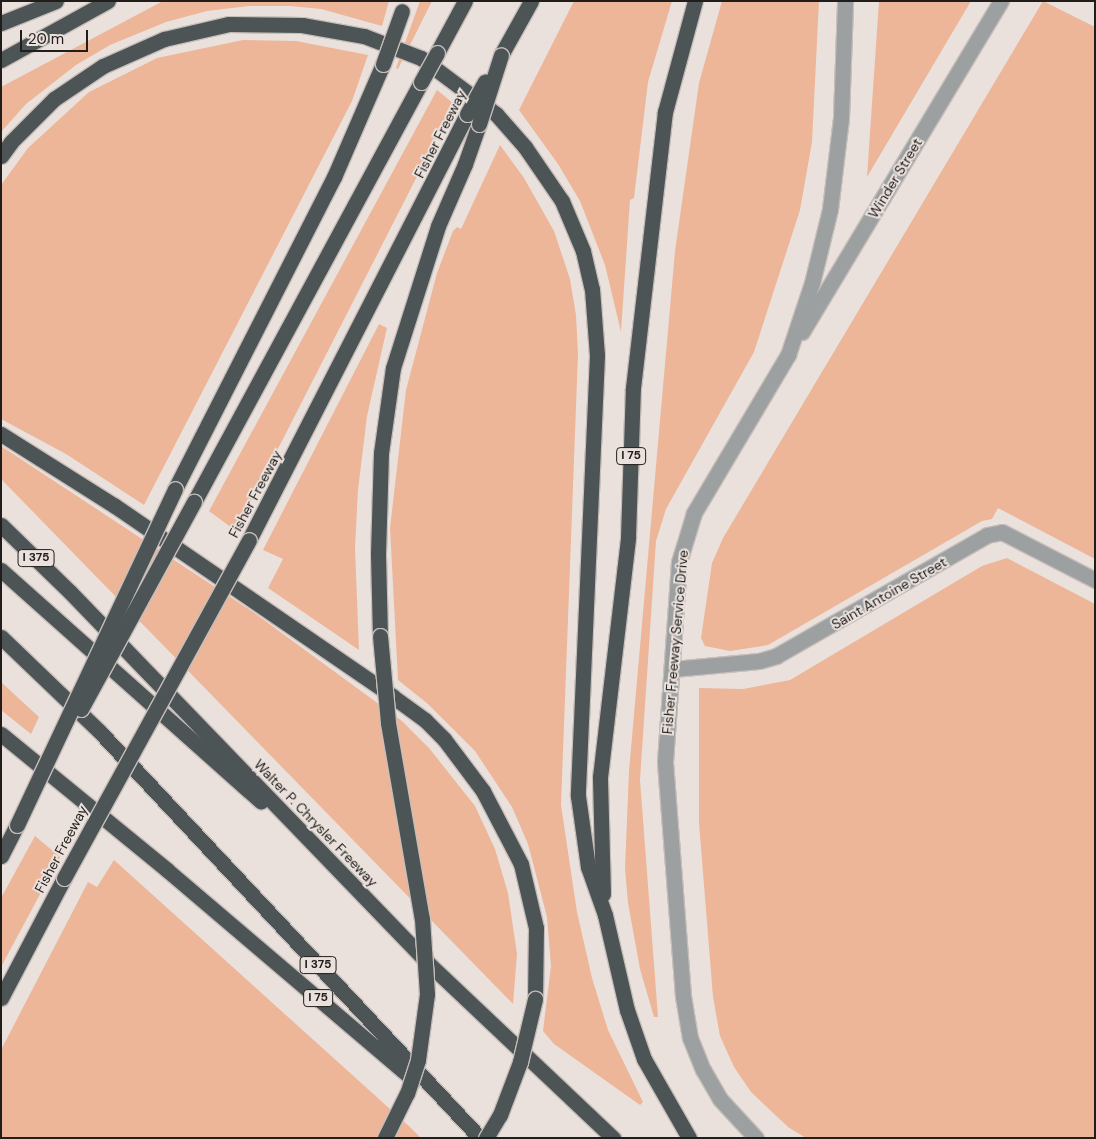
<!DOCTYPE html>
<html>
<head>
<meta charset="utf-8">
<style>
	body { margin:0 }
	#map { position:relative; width:1096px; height:1139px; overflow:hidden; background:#eae1dd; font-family:"DM Sans",sans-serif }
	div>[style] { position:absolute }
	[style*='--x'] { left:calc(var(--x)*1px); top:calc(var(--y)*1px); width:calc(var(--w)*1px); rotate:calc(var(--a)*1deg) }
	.green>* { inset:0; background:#edb698 }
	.roads { filter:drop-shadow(1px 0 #c6beba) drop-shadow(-1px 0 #c6beba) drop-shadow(0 1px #c6beba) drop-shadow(0 -1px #c6beba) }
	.street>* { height:15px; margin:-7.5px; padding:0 7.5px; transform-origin:7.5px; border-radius:7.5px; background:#9ca0a1 }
	.highway>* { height:15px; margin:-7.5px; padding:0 7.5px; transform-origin:7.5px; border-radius:7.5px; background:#4c5456 }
	.bridges { filter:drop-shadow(1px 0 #c6beba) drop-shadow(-1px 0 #c6beba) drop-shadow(0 1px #c6beba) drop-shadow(0 -1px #c6beba) }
	.highway-bridge>* { height:15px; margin:-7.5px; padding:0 7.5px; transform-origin:7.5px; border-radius:7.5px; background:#4c5456 }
	span { translate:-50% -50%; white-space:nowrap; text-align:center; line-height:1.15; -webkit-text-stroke:4px #eae1dd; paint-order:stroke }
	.shield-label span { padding:1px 4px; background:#eae1dd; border:1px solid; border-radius:4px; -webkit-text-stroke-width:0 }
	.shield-label { font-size:12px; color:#201d1b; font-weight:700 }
	.street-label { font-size:14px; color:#201d1b }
	.frame { position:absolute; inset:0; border:2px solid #201d1b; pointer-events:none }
	.scale { position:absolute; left:20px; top:30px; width:68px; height:22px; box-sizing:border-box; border:2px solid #201d1b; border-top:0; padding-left:6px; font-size:15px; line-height:18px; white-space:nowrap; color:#201d1b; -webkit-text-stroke:4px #eae1dd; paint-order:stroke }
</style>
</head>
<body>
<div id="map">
	<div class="green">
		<div style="clip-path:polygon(163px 1px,389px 1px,382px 26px,321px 9px,290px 6px,249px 6px,207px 11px,166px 22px,110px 45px,76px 65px,26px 104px,1px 132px,1px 87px)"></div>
		<div style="clip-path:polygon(420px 1px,432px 1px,398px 69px,396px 68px)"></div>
		<div style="clip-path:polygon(574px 1px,672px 1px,648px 82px,634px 198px,630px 200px,621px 332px,605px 265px,580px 201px,558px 164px,519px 110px)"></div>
		<div style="clip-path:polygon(722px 1px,819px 1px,812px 142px,800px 210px,754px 352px,666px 509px,656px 541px,640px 780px,658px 1017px,654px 1017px,640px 969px,628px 903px,625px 868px,629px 771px,675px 251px,699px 83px)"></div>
		<div style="clip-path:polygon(879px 1px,971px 1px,867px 177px)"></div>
		<div style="clip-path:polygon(1043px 1px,1095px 27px,1095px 559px,998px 508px,992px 519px,982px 521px,768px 645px,730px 651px,705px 646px,701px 638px,712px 563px,723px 538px)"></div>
		<div style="clip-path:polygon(243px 40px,296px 41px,368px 55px,352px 101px,144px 505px,66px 454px,1px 419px,1px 185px,28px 148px,89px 92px,157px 58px)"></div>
		<div style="clip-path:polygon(437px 90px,454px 104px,236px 531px,209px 511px)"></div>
		<div style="clip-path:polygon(500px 145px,524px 178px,554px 231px,570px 279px,576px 315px,578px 354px,561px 805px,577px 912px,592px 978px,608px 1030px,643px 1102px,640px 1105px,554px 1044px,543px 1031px,551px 966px,547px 917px,528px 844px,512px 807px,475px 751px,428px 704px,398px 680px,390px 528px,406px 390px,437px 273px,453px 231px,457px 227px,461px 229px)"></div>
		<div style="clip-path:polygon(379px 324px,387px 328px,367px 416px,358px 490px,355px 548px,359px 650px,268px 588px,283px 559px,263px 550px)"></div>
		<div style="clip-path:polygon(1px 446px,253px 612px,402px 721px,429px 748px,475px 806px,495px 849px,508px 893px,517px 954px,513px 1004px,1px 479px)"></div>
		<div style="clip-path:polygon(1007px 558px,1095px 604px,1095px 1138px,806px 1138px,788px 1127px,751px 1092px,734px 1067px,720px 1036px,713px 997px,699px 823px,699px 688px,743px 689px,790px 680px,982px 566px)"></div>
		<div style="clip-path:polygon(1px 682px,39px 717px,31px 734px,1px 710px)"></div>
		<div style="clip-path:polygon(35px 836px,60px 857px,1px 967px,1px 898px)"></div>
		<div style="clip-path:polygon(114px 860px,410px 1127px,421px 1138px,1px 1138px,1px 1050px,88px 882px,97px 887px)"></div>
	</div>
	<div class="roads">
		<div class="street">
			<div style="--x:802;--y:332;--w:386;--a:-59"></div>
			<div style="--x:673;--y:669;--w:86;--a:-5.3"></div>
			<div style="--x:759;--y:661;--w:18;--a:-16"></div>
			<div style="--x:776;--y:656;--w:243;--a:-29.8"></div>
			<div style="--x:987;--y:535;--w:15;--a:-11"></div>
			<div style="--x:1002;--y:532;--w:105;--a:27.3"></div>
			<div style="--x:756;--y:1138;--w:53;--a:-132.7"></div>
			<div style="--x:720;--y:1099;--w:34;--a:-120"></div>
			<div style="--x:703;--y:1070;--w:35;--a:-112"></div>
			<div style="--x:690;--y:1038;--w:43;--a:-99.5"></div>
			<div style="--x:683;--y:996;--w:235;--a:-94.4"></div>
			<div style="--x:665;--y:762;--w:200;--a:-86"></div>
			<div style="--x:679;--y:562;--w:51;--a:-73"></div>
			<div style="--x:694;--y:513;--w:184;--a:-59.3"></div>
			<div style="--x:788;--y:355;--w:76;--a:-71.6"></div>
			<div style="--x:812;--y:283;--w:76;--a:-76.3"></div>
			<div style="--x:830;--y:209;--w:92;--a:-83.1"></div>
			<div style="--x:841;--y:118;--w:117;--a:-88"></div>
		</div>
		<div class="highway">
			<div style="--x:1;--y:23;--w:59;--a:-21.8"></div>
			<div style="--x:437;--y:53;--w:59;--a:-61.7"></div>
			<div style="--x:501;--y:55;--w:62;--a:-60.9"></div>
			<div style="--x:1;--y:60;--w:122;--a:-28.9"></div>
			<div style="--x:1;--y:156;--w:17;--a:-54"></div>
			<div style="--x:11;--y:142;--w:61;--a:-45"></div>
			<div style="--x:54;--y:99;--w:59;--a:-34"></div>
			<div style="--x:103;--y:66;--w:67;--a:-23.9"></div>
			<div style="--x:164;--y:39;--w:67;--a:-13"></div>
			<div style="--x:229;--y:24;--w:73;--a:0.8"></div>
			<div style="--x:302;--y:25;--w:63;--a:10.1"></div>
			<div style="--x:364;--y:36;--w:61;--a:21.1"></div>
			<div style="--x:421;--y:58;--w:94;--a:36.7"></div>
			<div style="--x:496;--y:114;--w:44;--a:48.7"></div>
			<div style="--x:525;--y:147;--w:65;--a:55.6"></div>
			<div style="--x:562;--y:201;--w:54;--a:67.2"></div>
			<div style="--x:583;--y:251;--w:39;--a:77"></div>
			<div style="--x:592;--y:289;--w:66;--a:85.7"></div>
			<div style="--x:597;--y:355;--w:441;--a:92.5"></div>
			<div style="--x:578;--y:796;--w:72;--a:82"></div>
			<div style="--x:588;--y:867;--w:51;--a:70.5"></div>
			<div style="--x:605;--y:915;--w:98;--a:77"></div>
			<div style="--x:627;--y:1010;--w:52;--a:70.9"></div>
			<div style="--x:644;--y:1059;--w:91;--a:60.3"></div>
			<div style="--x:1;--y:434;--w:135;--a:32.3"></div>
			<div style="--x:115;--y:506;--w:336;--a:34.4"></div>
			<div style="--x:392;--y:696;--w:41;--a:36"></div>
			<div style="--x:425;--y:720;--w:27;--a:45"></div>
			<div style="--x:444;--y:739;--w:65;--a:53.1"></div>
			<div style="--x:483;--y:791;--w:82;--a:62.5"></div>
			<div style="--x:521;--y:864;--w:66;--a:76.8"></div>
			<div style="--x:536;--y:928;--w:71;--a:90.8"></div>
			<div style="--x:175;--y:489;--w:350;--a:-63"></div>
			<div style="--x:334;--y:177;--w:123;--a:-66.6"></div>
			<div style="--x:194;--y:502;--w:477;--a:-61.6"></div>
			<div style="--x:1;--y:525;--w:96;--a:44.2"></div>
			<div style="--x:70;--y:592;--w:516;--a:46.02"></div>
			<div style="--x:428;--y:963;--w:255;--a:43.4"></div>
			<div style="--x:249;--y:540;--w:479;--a:-62.9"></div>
			<div style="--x:1;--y:570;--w:348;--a:41.7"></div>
			<div style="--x:380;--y:636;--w:82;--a:-91.4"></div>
			<div style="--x:378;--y:554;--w:101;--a:-88.3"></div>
			<div style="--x:381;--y:453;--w:86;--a:-82"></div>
			<div style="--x:393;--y:368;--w:149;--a:-72.4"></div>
			<div style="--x:438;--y:226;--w:68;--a:-66.5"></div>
			<div style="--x:465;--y:164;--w:42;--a:-70.7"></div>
			<div style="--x:1;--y:637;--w:136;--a:43.8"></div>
			<div style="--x:99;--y:731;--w:558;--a:46.89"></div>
			<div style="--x:1;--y:734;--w:215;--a:39.3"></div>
			<div style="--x:167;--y:870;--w:324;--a:40.4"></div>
			<div style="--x:1;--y:856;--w:35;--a:-63"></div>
			<div style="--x:603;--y:894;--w:117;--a:-91.5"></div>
			<div style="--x:600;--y:777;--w:242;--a:-83.3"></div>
			<div style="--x:628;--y:537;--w:149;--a:-88.1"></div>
			<div style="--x:633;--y:388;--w:278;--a:-83.4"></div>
			<div style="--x:665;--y:112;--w:115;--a:-74.9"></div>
			<div style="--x:1;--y:998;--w:136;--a:-62.3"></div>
		</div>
	</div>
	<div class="bridges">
		<div class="highway-bridge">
			<div style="--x:383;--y:64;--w:56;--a:-70.3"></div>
			<div style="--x:421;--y:82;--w:33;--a:-61"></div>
			<div style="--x:467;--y:114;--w:37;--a:-61"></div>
			<div style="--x:479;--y:124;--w:72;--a:-72.3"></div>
			<div style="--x:380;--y:636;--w:87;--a:84.7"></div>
			<div style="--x:388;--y:723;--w:199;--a:80.2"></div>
			<div style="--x:422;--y:919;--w:75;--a:86.2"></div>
			<div style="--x:427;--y:994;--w:67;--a:97.8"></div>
			<div style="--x:418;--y:1060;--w:35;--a:108"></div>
			<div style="--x:407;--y:1093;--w:50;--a:116.1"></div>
			<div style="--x:81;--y:709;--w:236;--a:-61.4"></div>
			<div style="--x:17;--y:825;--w:371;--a:-64.8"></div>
			<div style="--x:64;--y:878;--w:385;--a:-61.3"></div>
			<div style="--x:486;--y:1138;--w:27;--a:-59"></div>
			<div style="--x:500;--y:1115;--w:57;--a:-69.3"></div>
			<div style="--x:520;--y:1062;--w:65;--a:-76.6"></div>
		</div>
	</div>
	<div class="shield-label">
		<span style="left:631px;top:456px">I 75</span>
		<span style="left:36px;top:558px">I 375</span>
		<span style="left:318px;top:965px">I 375</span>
		<span style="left:318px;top:998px">I 75</span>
	</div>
	<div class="street-label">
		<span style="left:440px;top:134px;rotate:-63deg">Fisher Freeway</span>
		<span style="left:895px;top:178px;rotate:-59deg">Winder Street</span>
		<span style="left:255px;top:494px;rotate:-62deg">Fisher Freeway</span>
		<span style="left:889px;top:593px;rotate:-30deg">Saint Antoine Street</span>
		<span style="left:675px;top:642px;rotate:-85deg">Fisher Freeway Service Drive</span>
		<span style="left:316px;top:823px;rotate:46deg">Walter P. Chrysler Freeway</span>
		<span style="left:61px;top:849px;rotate:-62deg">Fisher Freeway</span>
	</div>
	<div class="frame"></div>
	<div class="scale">20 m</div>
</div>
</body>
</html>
